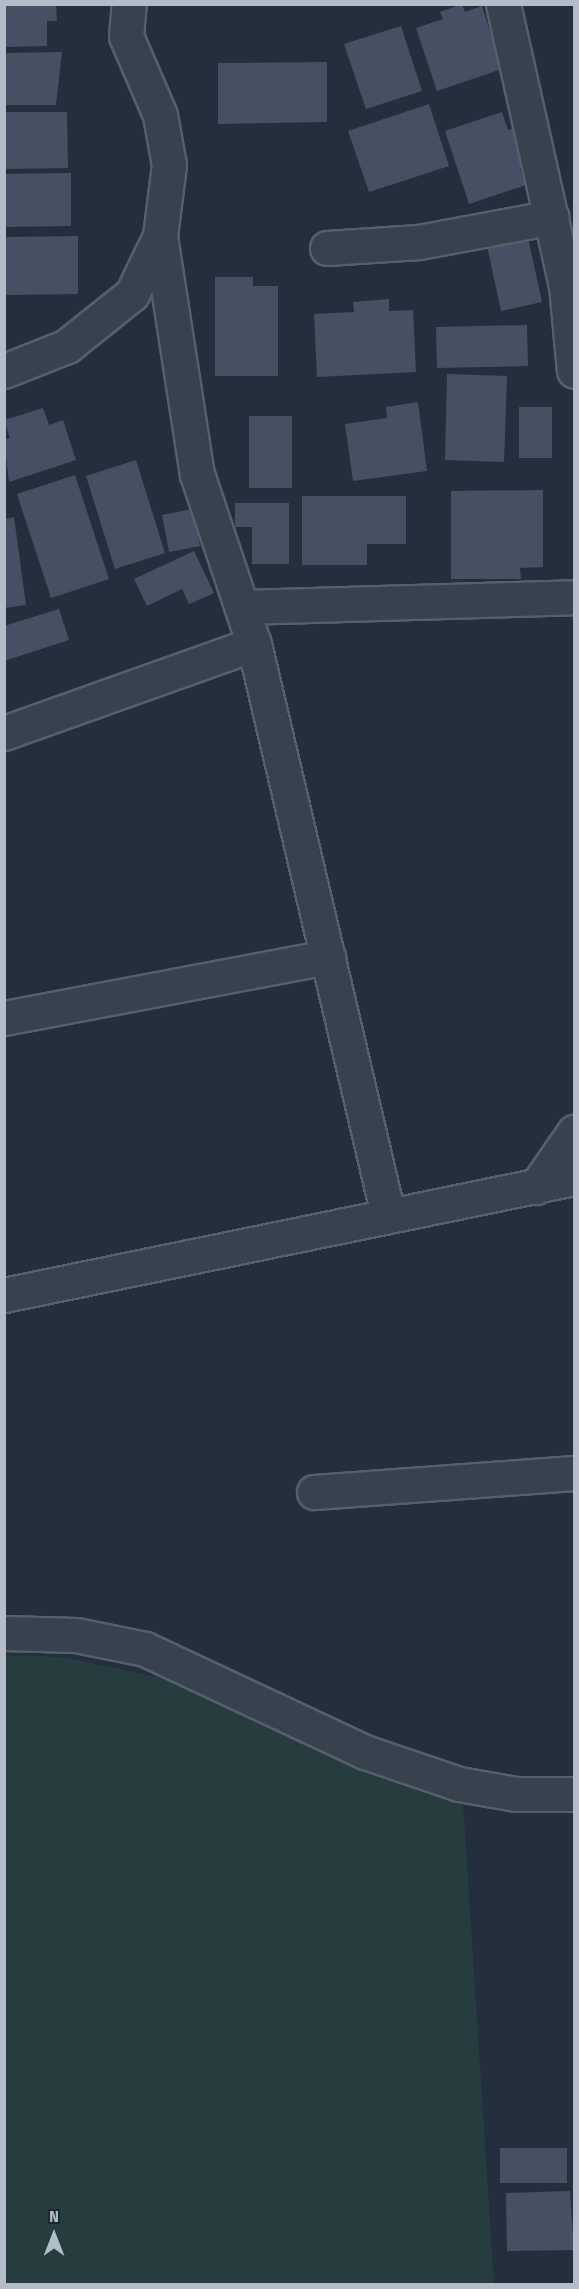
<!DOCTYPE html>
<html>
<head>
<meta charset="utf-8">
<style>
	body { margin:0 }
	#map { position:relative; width:579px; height:2289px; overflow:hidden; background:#242f3e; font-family:"Fira Sans Condensed",sans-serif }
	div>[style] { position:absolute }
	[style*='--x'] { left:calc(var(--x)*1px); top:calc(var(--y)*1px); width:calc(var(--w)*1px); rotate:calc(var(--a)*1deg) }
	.green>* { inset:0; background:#263c3f }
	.building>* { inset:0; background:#455162 }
	.roads { filter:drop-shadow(2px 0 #565f6c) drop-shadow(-2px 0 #565f6c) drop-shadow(0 2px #565f6c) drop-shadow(0 -2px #565f6c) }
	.minor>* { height:33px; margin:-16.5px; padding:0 16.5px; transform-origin:16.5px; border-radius:16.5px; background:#38414e }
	span { translate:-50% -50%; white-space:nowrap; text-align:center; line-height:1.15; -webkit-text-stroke:4.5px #1d2633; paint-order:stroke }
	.frame { position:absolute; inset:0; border:6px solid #b4bcc9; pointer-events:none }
	.north { position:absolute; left:24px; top:2205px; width:60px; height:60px; -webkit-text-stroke:4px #1d2633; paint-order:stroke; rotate:0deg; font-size:16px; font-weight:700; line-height:24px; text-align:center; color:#b4bcc9 }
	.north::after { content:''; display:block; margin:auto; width:21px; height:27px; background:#b4bcc9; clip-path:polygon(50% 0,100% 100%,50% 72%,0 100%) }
</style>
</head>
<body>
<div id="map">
	<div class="green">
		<div style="clip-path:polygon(5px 1655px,63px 1657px,199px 1686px,463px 1802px,494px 2284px,5px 2284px)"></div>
	</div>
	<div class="building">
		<div style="clip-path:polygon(5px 4px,56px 4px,57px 21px,47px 21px,47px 46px,5px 47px)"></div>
		<div style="clip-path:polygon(462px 4px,465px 12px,482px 6px,502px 69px,437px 91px,416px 28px,443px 19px,440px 12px)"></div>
		<div style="clip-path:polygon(401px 26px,422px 91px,366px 109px,344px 44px)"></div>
		<div style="clip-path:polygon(62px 52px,56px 105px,4px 105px,4px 53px)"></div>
		<div style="clip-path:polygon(327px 62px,327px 122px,218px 124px,218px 63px)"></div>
		<div style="clip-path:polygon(429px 104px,449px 166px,369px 192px,348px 131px)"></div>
		<div style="clip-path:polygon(4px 112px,67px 112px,68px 168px,4px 169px)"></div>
		<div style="clip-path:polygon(502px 112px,508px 130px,515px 128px,528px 166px,520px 169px,526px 185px,469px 204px,445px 131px)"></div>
		<div style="clip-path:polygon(71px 173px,71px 226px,4px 227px,4px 174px)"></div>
		<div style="clip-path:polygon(78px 236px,78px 294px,6px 295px,6px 237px)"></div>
		<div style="clip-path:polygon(528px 238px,542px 302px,501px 311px,487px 246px)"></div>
		<div style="clip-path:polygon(215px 277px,253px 277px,253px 286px,278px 286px,278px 376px,215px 376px)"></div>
		<div style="clip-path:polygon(389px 299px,389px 311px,413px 310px,416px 372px,317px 377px,314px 314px,354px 312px,353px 302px)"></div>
		<div style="clip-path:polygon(527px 325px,528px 366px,437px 368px,436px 327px)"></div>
		<div style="clip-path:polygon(447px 374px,507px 376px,504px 462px,445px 460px)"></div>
		<div style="clip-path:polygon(418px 402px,427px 471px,353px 481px,345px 424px,387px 418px,386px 407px)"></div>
		<div style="clip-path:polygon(519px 407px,552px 407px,552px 458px,519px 458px)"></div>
		<div style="clip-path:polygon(43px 408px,49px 425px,63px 420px,76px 460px,9px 482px,4px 440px,10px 438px,4px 420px)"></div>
		<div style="clip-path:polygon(249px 416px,292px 416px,292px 488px,249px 488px)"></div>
		<div style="clip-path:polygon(136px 460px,165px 553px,115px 569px,86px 476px)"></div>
		<div style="clip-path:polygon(75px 475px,109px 579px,51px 598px,17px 494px)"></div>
		<div style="clip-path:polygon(543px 490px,543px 567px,520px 568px,521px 579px,451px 579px,451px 491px)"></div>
		<div style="clip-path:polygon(302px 496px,406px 496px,406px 544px,367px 544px,367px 565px,302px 565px)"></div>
		<div style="clip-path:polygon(235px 503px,289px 503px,289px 564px,252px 564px,252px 527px,235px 527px)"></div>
		<div style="clip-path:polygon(193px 509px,200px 546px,169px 552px,162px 515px)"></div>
		<div style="clip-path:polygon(14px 517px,26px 605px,4px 608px,4px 519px)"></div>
		<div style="clip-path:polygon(194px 551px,214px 593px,189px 604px,182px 589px,147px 606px,134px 579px)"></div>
		<div style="clip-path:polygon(59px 609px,69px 640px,4px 661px,4px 626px)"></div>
		<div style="clip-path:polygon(500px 2148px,567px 2148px,567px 2183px,500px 2183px)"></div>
		<div style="clip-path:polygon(570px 2191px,574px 2250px,507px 2251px,506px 2193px)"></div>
	</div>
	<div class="roads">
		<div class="minor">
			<div style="--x:503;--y:4;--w:288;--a:77.4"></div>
			<div style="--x:566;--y:285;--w:86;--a:84.7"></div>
			<div style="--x:160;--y:236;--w:241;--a:81.2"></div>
			<div style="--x:197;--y:474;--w:179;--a:71.5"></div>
			<div style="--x:254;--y:644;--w:587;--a:76.79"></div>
			<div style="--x:327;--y:248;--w:92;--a:-3.7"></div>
			<div style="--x:419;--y:242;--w:135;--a:-10.6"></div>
			<div style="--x:4;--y:371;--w:68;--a:-21.6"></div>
			<div style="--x:67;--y:346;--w:83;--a:-38.7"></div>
			<div style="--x:132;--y:294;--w:64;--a:-64.2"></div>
			<div style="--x:160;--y:236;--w:72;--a:-82.8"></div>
			<div style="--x:169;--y:165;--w:51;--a:-100.2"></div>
			<div style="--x:160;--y:115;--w:86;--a:-113.3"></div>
			<div style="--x:126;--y:36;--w:32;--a:-85"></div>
			<div style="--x:243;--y:607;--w:331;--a:-1.7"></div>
			<div style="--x:4;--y:733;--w:265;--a:-19.6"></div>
			<div style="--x:4;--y:1018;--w:330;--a:-10.7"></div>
			<div style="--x:536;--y:1187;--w:67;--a:-55.4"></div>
			<div style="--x:4;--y:1295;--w:582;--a:-11.6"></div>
			<div style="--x:314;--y:1492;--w:261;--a:-4.2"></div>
			<div style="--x:4;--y:1633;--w:72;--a:1.6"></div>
			<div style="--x:76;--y:1635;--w:70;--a:11.5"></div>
			<div style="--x:145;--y:1649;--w:243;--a:25.1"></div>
			<div style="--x:365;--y:1752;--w:99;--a:18.8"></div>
			<div style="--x:459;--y:1784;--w:58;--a:10"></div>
			<div style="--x:516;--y:1794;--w:58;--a:0"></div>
		</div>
	</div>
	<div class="frame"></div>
	<div class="north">N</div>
</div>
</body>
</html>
